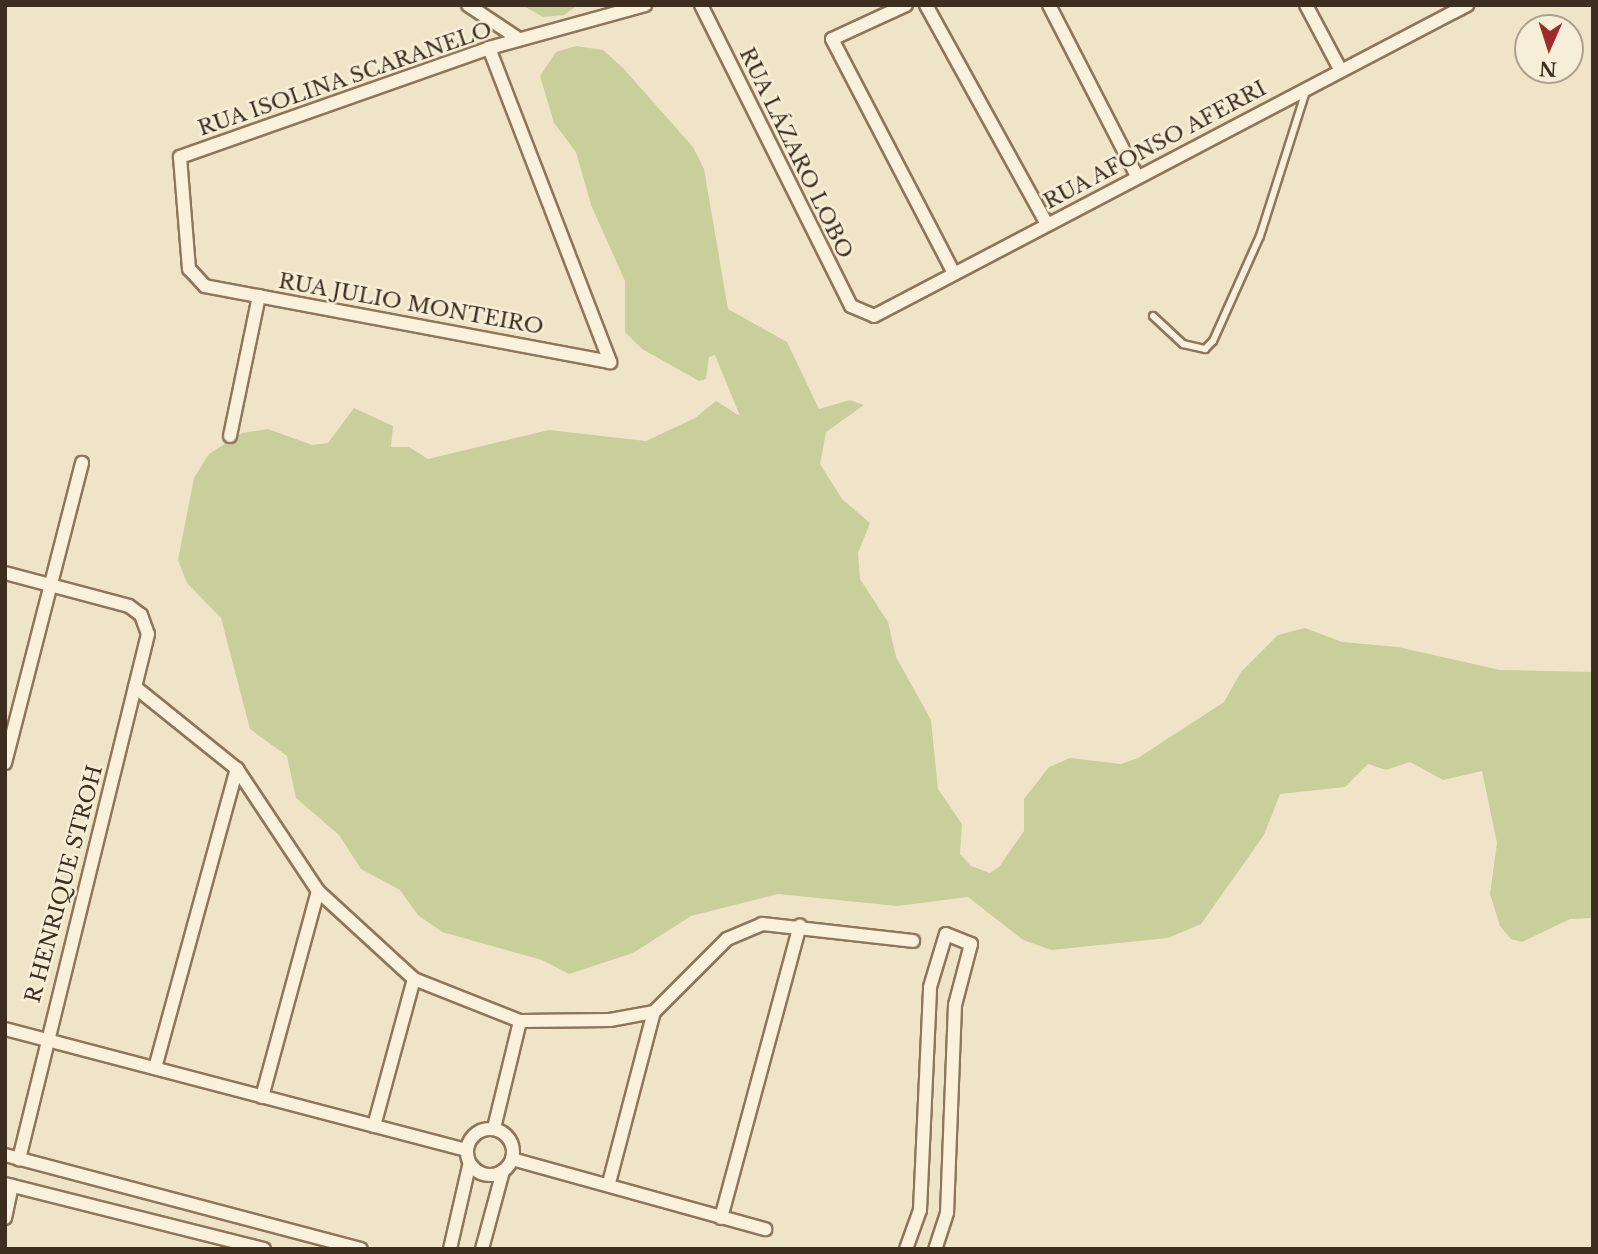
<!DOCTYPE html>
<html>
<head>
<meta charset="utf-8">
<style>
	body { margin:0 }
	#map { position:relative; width:1598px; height:1254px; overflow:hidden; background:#f0e4c8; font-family:"Libre Baskerville",serif }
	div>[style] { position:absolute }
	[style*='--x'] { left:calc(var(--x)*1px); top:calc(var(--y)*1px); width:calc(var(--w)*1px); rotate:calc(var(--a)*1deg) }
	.green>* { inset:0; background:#c9cf9b }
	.roads { filter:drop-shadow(2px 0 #8d765c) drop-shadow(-2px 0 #8d765c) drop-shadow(0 2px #8d765c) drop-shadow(0 -2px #8d765c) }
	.service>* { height:6px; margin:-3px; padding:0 3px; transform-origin:3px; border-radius:3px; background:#faf1dc }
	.minor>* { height:12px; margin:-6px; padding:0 6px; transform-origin:6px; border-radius:6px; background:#faf1dc }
	.minor>.ring { margin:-6px; padding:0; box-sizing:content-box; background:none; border:12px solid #faf1dc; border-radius:50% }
	span { translate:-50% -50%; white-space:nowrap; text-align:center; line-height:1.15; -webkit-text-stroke:5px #f7eed8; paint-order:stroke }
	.street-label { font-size:21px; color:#3d2e20 }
	.frame { position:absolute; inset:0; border:7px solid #3d2e20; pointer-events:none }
	.north { position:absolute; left:1514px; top:14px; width:70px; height:70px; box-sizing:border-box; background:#f7eed8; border:2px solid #ada18e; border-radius:50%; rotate:183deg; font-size:19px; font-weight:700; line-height:28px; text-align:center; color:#3d2e20 }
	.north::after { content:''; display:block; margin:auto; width:24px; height:32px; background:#9e2a2b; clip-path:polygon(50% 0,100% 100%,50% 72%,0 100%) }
</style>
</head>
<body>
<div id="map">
	<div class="green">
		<div style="clip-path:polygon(522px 5px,578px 5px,564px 15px,543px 17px)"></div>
		<div style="clip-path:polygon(576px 46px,603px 50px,623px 68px,693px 147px,704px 169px,728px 309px,787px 342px,819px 409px,850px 400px,864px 405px,826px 432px,820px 464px,842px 499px,870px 523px,858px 553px,860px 579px,888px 622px,896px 657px,931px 720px,938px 789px,962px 824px,960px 854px,971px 866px,990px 873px,999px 867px,1024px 831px,1024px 799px,1049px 767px,1070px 758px,1121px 764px,1138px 758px,1224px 702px,1241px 672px,1278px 635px,1305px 628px,1342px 642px,1398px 647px,1500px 670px,1593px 672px,1593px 918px,1570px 919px,1522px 942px,1511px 939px,1500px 926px,1490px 894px,1497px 843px,1482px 771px,1443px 780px,1410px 762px,1386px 770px,1368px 764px,1345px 787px,1280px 794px,1264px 835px,1201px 924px,1168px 938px,1051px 950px,1023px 940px,968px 897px,897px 906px,778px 894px,691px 916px,633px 953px,569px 974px,542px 960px,442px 932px,418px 915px,400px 890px,361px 869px,339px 835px,296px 798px,287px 756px,250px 729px,221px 618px,187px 583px,178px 560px,194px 478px,209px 454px,242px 433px,268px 429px,312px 445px,328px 443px,354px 408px,393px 426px,391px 447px,409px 447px,428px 459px,549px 430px,646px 441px,695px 418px,716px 401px,740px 416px,715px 355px,709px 357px,706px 379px,699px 381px,642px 349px,625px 332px,625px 281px,591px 205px,576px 152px,554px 123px,540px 76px,556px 52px)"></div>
	</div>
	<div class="roads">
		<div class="service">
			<div style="--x:1153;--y:316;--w:41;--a:43"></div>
			<div style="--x:1183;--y:344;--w:23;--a:13"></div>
			<div style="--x:1205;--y:349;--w:11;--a:-45"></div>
			<div style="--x:1213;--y:341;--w:115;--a:-65.9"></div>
			<div style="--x:1260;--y:236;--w:152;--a:-72.4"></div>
		</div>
		<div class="minor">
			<div style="--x:468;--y:5;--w:61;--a:33.7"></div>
			<div style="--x:701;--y:5;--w:336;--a:63.5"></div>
			<div style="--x:851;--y:306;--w:25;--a:23"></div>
			<div style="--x:874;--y:316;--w:670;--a:-27.67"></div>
			<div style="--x:906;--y:5;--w:81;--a:155.3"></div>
			<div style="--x:832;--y:39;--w:264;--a:62.5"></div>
			<div style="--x:926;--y:5;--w:250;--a:61.1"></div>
			<div style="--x:1049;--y:5;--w:192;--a:62.8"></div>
			<div style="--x:1306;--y:5;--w:72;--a:62"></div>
			<div style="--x:489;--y:48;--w:337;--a:68.9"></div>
			<div style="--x:610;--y:362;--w:412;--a:-169.4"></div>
			<div style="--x:205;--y:286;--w:23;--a:-133"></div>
			<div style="--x:189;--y:269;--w:112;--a:-94.6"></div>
			<div style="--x:180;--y:157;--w:328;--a:-19.4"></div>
			<div style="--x:489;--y:48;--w:162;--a:-15.4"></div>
			<div style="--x:230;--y:436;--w:143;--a:-78.3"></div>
			<div style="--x:5;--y:573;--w:128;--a:14.9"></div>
			<div style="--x:129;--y:606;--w:15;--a:37"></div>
			<div style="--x:141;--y:615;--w:20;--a:70"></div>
			<div style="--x:148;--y:634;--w:541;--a:103.8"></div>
			<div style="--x:135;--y:687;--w:131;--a:38.8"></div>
			<div style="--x:237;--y:769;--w:146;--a:56.4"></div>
			<div style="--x:318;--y:891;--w:130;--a:42.5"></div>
			<div style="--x:414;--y:979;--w:114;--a:21.6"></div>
			<div style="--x:520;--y:1021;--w:90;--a:-0.6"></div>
			<div style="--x:610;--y:1020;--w:45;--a:-10.3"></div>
			<div style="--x:654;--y:1012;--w:103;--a:-45"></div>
			<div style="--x:727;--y:939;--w:38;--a:-23"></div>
			<div style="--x:762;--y:924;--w:152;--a:6.4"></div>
			<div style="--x:5;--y:763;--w:310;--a:-75.6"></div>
			<div style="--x:5;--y:1029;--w:477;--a:14.7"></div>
			<div style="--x:155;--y:1068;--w:310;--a:-74.7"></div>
			<div style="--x:262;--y:1097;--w:213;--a:-74.8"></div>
			<div style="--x:374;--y:1126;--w:152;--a:-74.8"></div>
			<div style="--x:494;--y:1128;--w:110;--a:-76.3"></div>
			<div class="ring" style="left:467px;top:1129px;width:34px;height:34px"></div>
			<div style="--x:5;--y:1155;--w:368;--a:14.8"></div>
			<div style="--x:512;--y:1159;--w:263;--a:15.5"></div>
			<div style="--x:609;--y:1183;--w:177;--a:-75.3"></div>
			<div style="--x:5;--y:1184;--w:267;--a:14.1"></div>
			<div style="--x:5;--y:1218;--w:33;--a:-78"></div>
			<div style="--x:721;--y:1218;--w:303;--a:-74.9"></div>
			<div style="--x:450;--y:1249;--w:85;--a:-77.1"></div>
			<div style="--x:482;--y:1249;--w:81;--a:-74.9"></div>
			<div style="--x:906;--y:1249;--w:41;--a:-70.3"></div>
			<div style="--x:920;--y:1210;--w:223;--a:-87.4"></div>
			<div style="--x:930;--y:987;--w:55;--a:-73.2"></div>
			<div style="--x:946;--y:934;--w:27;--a:22"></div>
			<div style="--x:971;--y:944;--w:63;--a:104.7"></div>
			<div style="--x:955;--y:1005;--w:208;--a:92.2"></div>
			<div style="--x:947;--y:1213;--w:38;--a:108"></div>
		</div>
	</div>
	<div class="street-label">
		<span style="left:345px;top:79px;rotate:-19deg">RUA ISOLINA SCARANELO</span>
		<span style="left:1155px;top:145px;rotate:-28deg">RUA AFONSO AFERRI</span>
		<span style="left:796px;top:153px;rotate:64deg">RUA LÁZARO LOBO</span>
		<span style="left:411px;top:304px;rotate:10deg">RUA JULIO MONTEIRO</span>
		<span style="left:64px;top:884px;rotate:-75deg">R HENRIQUE STROH</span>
	</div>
	<div class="frame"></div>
	<div class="north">N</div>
</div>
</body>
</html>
